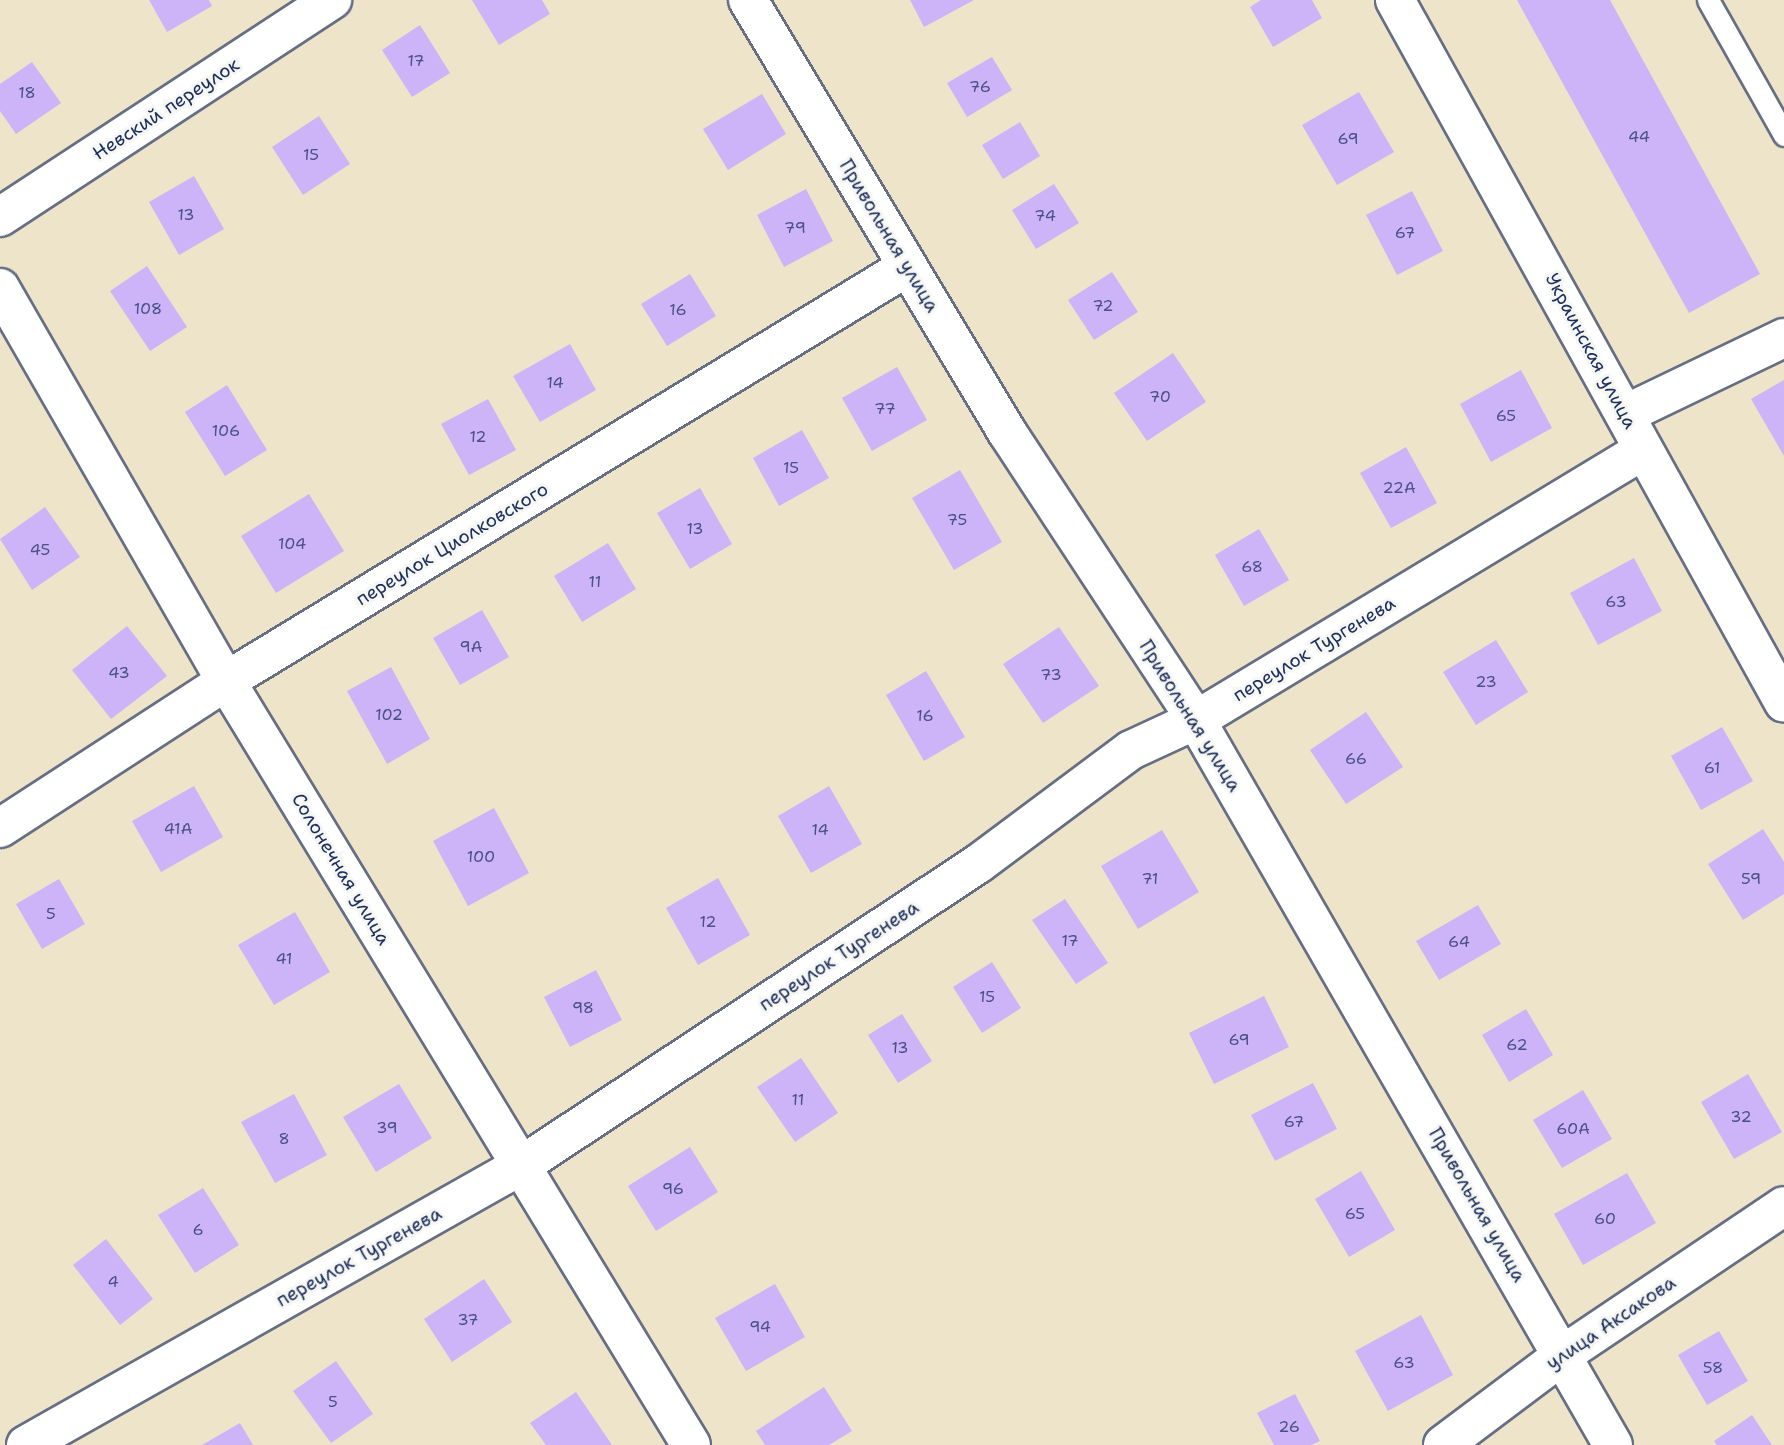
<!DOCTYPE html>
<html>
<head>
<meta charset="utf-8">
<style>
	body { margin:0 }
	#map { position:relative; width:1784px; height:1445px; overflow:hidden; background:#eee4c9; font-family:"Shantell Sans",sans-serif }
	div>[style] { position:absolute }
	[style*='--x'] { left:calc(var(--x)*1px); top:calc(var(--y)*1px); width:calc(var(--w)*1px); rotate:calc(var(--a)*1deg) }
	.building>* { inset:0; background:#cdb3f8 }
	.roads { filter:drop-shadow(2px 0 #656e83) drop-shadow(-2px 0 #656e83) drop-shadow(0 2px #656e83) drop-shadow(0 -2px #656e83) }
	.service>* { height:21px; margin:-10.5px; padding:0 10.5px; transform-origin:10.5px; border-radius:10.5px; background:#fff }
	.minor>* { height:38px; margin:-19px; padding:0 19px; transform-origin:19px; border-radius:19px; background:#fff }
	.secondary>* { height:38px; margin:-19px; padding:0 19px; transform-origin:19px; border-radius:19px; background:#fff }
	span { translate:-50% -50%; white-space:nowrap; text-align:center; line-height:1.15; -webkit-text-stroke:6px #f6f6f2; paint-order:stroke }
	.number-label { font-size:16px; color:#485084 }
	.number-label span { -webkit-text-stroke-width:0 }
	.street-label { font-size:19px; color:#1b2f5e }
</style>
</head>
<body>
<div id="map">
	<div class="building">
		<div style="clip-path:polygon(149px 0,209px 0,212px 6px,167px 32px)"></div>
		<div style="clip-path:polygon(472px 0,542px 0,550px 14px,499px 45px)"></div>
		<div style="clip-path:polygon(910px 0,974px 0,924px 27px)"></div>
		<div style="clip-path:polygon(1261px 0,1312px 0,1322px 18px,1273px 47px,1250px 7px)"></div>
		<div style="clip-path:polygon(1517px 0,1610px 0,1760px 274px,1689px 313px)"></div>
		<div style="clip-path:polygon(420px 25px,450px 73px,412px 97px,382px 50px)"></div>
		<div style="clip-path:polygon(992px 57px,1012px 90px,967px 117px,947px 83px)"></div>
		<div style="clip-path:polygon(32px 62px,61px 103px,16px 134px,0 111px,0 84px)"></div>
		<div style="clip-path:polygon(1359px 92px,1394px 152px,1337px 185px,1302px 125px)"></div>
		<div style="clip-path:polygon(762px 94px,786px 134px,728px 170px,703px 129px)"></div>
		<div style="clip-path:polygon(319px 116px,350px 164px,303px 195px,272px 147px)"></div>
		<div style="clip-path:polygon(1020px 122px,1040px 156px,1003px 179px,982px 145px)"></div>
		<div style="clip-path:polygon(194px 176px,224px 229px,179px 255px,149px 202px)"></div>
		<div style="clip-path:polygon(1054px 184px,1079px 223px,1036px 249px,1012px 210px)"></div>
		<div style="clip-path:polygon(806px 189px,833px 241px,784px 267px,757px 215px)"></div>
		<div style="clip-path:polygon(1412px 191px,1443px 251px,1397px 275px,1366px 215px)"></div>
		<div style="clip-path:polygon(147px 266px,187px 327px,150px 351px,110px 291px)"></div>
		<div style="clip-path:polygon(1112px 272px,1138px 312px,1094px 340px,1068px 300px)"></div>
		<div style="clip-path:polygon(690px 274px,716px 316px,667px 346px,641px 304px)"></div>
		<div style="clip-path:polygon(570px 344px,596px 390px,540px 422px,513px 376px)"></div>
		<div style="clip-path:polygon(1173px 353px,1206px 402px,1147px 441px,1114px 393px)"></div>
		<div style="clip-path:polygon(897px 367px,927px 420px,872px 451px,842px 398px)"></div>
		<div style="clip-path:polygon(1521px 370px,1552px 428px,1491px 462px,1460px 404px)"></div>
		<div style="clip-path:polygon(1784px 380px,1784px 456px,1751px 399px)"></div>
		<div style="clip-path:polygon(227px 385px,267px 450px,225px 476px,185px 412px)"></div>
		<div style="clip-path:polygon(488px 399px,516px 450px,469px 475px,441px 424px)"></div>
		<div style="clip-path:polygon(802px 430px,829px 478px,779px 506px,753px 458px)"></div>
		<div style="clip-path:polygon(1406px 447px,1437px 503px,1391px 528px,1360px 473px)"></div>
		<div style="clip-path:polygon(960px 470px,1002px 542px,954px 570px,912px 498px)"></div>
		<div style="clip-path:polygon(700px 488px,732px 544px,690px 569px,657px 513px)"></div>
		<div style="clip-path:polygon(309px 494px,344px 551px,276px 593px,241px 536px)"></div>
		<div style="clip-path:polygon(45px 507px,80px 557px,32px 590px,0 539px)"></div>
		<div style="clip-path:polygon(1259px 529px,1289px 580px,1244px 606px,1215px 555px)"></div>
		<div style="clip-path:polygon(608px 543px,636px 589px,582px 622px,554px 576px)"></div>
		<div style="clip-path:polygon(1634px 558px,1662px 611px,1598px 645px,1570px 593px)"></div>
		<div style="clip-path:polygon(482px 610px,509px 657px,460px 685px,433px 638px)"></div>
		<div style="clip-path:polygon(127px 626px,167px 676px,111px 719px,72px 670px)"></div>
		<div style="clip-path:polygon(1059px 627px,1099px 686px,1043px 723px,1003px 664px)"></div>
		<div style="clip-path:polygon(1496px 640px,1528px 692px,1476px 725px,1443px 672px)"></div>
		<div style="clip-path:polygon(391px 667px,430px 739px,387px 764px,347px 691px)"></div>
		<div style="clip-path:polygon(926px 671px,965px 737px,924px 761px,886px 695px)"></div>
		<div style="clip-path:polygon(1366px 712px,1403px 767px,1346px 804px,1310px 750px)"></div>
		<div style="clip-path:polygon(1722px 727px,1753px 781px,1701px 810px,1671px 756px)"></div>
		<div style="clip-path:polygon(194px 786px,223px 837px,161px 872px,132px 821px)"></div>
		<div style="clip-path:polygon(829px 786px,862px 844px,811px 873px,778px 816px)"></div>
		<div style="clip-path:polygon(494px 808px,529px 873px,468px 906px,433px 841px)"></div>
		<div style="clip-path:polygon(1763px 829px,1784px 862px,1784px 894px,1743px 920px,1708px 864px)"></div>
		<div style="clip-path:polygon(1162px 830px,1199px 892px,1138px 929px,1101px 866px)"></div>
		<div style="clip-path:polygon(718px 878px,750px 935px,698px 965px,666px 908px)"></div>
		<div style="clip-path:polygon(59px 879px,85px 924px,42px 949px,16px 904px)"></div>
		<div style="clip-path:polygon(1065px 899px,1108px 963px,1076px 984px,1032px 920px)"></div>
		<div style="clip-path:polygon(1478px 905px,1501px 944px,1439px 980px,1416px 941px)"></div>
		<div style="clip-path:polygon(295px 912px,330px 972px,274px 1005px,238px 945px)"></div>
		<div style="clip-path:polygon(992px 962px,1021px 1008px,982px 1033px,953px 987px)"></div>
		<div style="clip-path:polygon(596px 970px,622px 1020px,570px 1047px,544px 997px)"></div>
		<div style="clip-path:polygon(1264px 996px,1289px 1047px,1214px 1084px,1189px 1033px)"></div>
		<div style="clip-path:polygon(1526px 1009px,1553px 1055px,1509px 1082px,1482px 1035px)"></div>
		<div style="clip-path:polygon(902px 1014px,932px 1061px,898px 1083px,868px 1035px)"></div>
		<div style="clip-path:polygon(801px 1058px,838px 1113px,795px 1142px,757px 1087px)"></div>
		<div style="clip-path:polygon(1748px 1074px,1782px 1132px,1734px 1159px,1701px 1102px)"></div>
		<div style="clip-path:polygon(1313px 1083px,1337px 1129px,1275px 1161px,1251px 1115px)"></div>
		<div style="clip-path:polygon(399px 1084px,432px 1138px,376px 1172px,343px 1117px)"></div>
		<div style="clip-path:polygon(1583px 1090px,1612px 1139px,1562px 1168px,1533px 1120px)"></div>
		<div style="clip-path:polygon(294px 1094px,327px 1155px,275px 1183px,241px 1122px)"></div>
		<div style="clip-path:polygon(690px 1147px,718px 1192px,656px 1231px,628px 1186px)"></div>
		<div style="clip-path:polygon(1361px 1171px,1395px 1230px,1349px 1257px,1315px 1199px)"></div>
		<div style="clip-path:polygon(1627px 1173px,1656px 1223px,1583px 1265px,1554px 1214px)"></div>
		<div style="clip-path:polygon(203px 1188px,239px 1245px,195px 1273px,158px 1215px)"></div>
		<div style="clip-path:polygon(106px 1239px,153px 1299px,120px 1325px,73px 1265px)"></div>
		<div style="clip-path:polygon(484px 1279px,512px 1322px,452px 1362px,424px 1319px)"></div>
		<div style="clip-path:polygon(775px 1284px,805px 1337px,746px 1371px,715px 1318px)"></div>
		<div style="clip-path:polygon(1421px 1315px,1453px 1375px,1388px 1411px,1355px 1351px)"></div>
		<div style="clip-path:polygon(1719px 1331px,1748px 1381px,1707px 1405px,1678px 1355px)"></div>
		<div style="clip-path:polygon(336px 1361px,373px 1414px,331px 1443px,293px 1391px)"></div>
		<div style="clip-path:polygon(824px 1387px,852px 1431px,829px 1445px,765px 1445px,756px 1431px)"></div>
		<div style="clip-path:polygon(576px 1392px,612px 1445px,546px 1445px,530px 1423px)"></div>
		<div style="clip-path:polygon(1295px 1394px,1320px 1441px,1311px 1445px,1274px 1445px,1257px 1413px)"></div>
		<div style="clip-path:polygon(1752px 1415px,1772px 1445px,1717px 1445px,1714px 1441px)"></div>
		<div style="clip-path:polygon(240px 1423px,253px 1445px,202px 1445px)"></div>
	</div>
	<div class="roads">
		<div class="service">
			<div style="--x:1708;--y:0;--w:155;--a:60.6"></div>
		</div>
		<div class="minor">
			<div style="--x:748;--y:0;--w:504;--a:59.06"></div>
			<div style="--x:1007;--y:432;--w:344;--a:56.7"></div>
			<div style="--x:1196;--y:720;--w:836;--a:60.09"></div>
			<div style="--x:0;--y:217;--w:397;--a:-33.2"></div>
			<div style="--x:0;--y:288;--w:453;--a:60.1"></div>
			<div style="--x:226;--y:681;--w:894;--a:58.67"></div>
			<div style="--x:1628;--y:413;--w:173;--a:-25.7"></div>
			<div style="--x:0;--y:828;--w:270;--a:-33"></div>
			<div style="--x:226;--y:681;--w:797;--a:-31.3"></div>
			<div style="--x:26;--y:1445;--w:570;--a:-29.45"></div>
			<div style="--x:522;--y:1165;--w:546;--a:-33.43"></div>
			<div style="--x:978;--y:864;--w:191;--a:-36.7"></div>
			<div style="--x:1131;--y:750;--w:72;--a:-24.8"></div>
			<div style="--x:1196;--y:720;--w:521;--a:-31.1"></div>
			<div style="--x:1443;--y:1445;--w:151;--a:-36.9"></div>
			<div style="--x:1564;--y:1354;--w:265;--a:-33.9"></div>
		</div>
		<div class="secondary">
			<div style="--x:1395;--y:0;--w:803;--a:61.04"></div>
		</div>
	</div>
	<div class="number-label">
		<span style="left:416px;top:61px">17</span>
		<span style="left:980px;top:87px">76</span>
		<span style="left:27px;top:93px">18</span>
		<span style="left:1639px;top:137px">44</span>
		<span style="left:1348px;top:139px">69</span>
		<span style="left:311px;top:155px">15</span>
		<span style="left:186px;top:215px">13</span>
		<span style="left:1045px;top:216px">74</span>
		<span style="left:795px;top:228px">79</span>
		<span style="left:1405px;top:233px">67</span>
		<span style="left:1103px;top:306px">72</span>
		<span style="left:148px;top:309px">108</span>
		<span style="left:678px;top:310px">16</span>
		<span style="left:555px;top:383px">14</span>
		<span style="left:1160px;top:397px">70</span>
		<span style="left:885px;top:409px">77</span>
		<span style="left:1506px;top:416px">65</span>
		<span style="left:226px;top:431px">106</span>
		<span style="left:478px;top:437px">12</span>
		<span style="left:791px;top:468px">15</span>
		<span style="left:1399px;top:488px">22А</span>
		<span style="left:957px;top:520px">75</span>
		<span style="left:695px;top:529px">13</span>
		<span style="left:292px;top:544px">104</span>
		<span style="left:40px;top:550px">45</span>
		<span style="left:1252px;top:567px">68</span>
		<span style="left:595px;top:582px">11</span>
		<span style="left:1616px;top:602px">63</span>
		<span style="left:471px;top:647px">9А</span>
		<span style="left:119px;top:673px">43</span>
		<span style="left:1051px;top:675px">73</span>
		<span style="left:1486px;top:682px">23</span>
		<span style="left:389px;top:715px">102</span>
		<span style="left:925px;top:716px">16</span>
		<span style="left:1356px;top:759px">66</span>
		<span style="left:1712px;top:768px">61</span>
		<span style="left:178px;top:829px">41А</span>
		<span style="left:820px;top:830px">14</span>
		<span style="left:481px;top:857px">100</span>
		<span style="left:1150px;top:879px">71</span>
		<span style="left:1751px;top:879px">59</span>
		<span style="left:51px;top:914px">5</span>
		<span style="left:708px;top:922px">12</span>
		<span style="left:1070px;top:941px">17</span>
		<span style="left:1459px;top:942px">64</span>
		<span style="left:284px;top:959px">41</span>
		<span style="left:987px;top:997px">15</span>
		<span style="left:583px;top:1008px">98</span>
		<span style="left:1239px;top:1040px">69</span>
		<span style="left:1517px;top:1045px">62</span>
		<span style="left:900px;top:1048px">13</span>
		<span style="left:798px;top:1100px">11</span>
		<span style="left:1741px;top:1117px">32</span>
		<span style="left:1294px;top:1122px">67</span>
		<span style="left:387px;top:1128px">39</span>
		<span style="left:1573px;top:1129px">60А</span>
		<span style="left:284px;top:1139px">8</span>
		<span style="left:673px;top:1189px">96</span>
		<span style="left:1355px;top:1214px">65</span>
		<span style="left:1605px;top:1219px">60</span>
		<span style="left:198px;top:1230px">6</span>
		<span style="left:113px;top:1282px">4</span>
		<span style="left:468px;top:1320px">37</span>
		<span style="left:760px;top:1327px">94</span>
		<span style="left:1404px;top:1363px">63</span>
		<span style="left:1713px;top:1368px">58</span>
		<span style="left:333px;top:1402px">5</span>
		<span style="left:1289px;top:1427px">26</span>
	</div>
	<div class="street-label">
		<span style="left:166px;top:109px;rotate:-33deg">Невский переулок</span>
		<span style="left:889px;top:236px;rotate:59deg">Привольная улица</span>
		<span style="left:1591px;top:351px;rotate:62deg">Украинская улица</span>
		<span style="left:452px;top:544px;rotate:-31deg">переулок Циолковского</span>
		<span style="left:1314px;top:649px;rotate:-31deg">переулок Тургенева</span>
		<span style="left:1190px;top:716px;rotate:58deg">Привольная улица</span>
		<span style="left:341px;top:869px;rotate:59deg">Солонечная улица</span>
		<span style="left:839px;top:956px;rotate:-33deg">переулок Тургенева</span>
		<span style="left:1477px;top:1205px;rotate:60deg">Привольная улица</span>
		<span style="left:359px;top:1257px;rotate:-29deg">переулок Тургенева</span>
		<span style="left:1611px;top:1323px;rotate:-34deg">улица Аксакова</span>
	</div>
</div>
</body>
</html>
